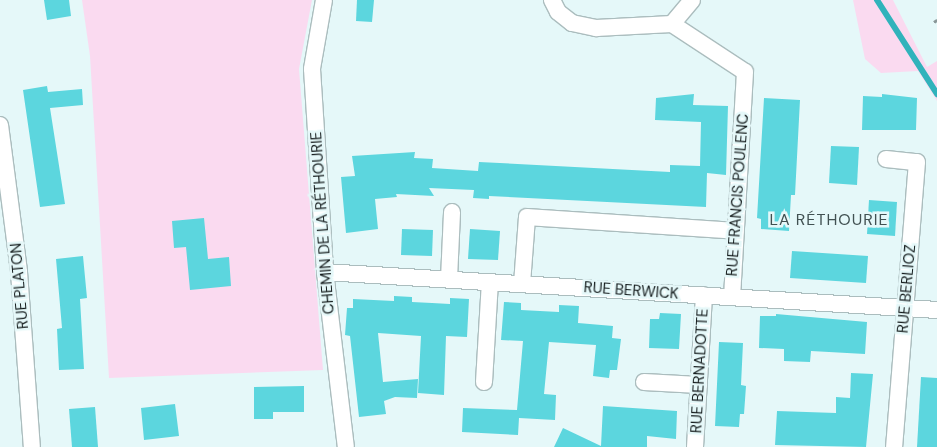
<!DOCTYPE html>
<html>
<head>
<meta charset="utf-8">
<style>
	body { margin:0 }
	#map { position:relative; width:937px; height:447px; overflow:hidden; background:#e5f8f9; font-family:"DM Sans",sans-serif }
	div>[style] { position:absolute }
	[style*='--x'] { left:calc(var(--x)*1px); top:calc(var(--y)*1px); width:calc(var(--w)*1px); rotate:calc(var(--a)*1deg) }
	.green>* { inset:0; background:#fadaf0 }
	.stream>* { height:6px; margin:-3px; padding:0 3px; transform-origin:3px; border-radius:3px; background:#30b3bb }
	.building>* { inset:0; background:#5cd6de }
	.path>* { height:3px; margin-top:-1.5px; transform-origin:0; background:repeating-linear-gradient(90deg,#8a9899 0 5px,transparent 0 7.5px) }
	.roads { filter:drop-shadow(1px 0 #abbdbe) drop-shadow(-1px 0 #abbdbe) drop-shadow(0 1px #abbdbe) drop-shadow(0 -1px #abbdbe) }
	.minor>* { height:16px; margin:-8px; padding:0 8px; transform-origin:8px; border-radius:8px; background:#fff }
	span { translate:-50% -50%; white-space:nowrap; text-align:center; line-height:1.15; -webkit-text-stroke:5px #e5f8f9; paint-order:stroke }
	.street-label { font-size:15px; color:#141b1c }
	.neighbourhood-label { font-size:16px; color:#415152; letter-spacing:1px }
</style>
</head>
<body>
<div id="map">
	<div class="green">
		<div style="clip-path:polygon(82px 0,312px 0,299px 69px,323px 370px,109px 378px,90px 56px)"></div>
		<div style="clip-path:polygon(853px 0,893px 0,927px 67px,937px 61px,937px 101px,918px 71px,881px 73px,865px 59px)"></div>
	</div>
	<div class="stream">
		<div style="--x:877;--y:0;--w:112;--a:57.4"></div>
	</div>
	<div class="building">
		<div style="clip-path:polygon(44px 0,69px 0,71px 16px,47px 20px)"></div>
		<div style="clip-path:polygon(357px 0,374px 0,372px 22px,356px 21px)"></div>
		<div style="clip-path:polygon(47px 86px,48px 92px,82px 89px,83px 105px,50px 108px,65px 204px,40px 207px,23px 90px)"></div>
		<div style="clip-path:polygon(694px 94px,693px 105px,728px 106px,726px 175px,707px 173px,706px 207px,489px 196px,489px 199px,473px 198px,474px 190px,429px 188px,434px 196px,396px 194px,397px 197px,375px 199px,378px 229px,346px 233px,341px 177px,355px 176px,352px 156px,415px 152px,414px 158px,433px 159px,432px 168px,478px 171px,479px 162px,670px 172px,670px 165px,700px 166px,701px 122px,655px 120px,656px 98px)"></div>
		<div style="clip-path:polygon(882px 94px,917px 98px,916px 130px,862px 130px,863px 96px,882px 97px)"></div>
		<div style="clip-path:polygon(764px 98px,800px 100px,795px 195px,791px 195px,789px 231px,761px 229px,761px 219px,757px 218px)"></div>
		<div style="clip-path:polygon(831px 146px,859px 147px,857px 185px,829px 183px)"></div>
		<div style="clip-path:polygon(869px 200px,897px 202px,895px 236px,867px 234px)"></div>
		<div style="clip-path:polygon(204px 218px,208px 259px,229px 257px,231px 286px,190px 290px,186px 247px,174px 248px,172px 221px)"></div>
		<div style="clip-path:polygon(402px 229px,433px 230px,432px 256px,401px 255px)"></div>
		<div style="clip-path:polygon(470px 229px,500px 231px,498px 260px,468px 259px)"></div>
		<div style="clip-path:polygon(792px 251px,868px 256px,866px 283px,790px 278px)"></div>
		<div style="clip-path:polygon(83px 256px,87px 298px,80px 299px,84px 369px,59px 370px,57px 329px,62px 328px,56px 259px)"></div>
		<div style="clip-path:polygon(394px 296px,412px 297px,412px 302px,432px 303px,450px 304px,450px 298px,469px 299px,467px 337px,446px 336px,444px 395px,418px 393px,421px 336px,378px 333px,383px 382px,418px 379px,417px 398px,395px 397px,384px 401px,386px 414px,359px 417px,350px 336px,345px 335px,347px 308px,353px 308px,353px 299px,394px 301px)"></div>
		<div style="clip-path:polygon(504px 302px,521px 303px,521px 310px,559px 312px,559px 305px,579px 306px,578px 323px,613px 326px,612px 338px,621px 339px,617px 370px,610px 370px,609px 378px,593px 376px,596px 345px,549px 342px,544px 394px,556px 395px,555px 420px,519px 418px,518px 435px,462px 432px,463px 408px,517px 410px,523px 341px,501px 340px)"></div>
		<div style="clip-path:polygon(660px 313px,681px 314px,679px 349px,649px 348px,650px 319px,659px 319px)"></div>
		<div style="clip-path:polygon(776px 314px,867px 322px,865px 354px,811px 351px,810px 362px,784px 361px,784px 349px,759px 348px,760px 316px,776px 316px)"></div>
		<div style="clip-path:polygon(719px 342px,743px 343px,741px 385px,746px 386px,744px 414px,740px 414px,739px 427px,715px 426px)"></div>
		<div style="clip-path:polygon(851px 373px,873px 374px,866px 447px,775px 445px,777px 411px,836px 413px,836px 397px,850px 398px)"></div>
		<div style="clip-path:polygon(921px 377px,937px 378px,937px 447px,917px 447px)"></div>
		<div style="clip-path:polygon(304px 386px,304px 412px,273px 412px,273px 419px,254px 419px,254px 387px)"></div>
		<div style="clip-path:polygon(175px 404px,179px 436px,144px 440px,141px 408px)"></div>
		<div style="clip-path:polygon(603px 406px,677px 411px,676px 439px,647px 436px,647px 447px,554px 447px,563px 428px,601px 446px)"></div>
		<div style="clip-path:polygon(95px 407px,98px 447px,72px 447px,69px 409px)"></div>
	</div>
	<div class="path">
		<div style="--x:934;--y:22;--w:4;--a:-34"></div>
	</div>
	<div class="roads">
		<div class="minor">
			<div style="--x:324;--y:0;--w:70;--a:99.9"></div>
			<div style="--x:312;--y:69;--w:203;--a:86.3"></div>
			<div style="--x:325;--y:272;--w:176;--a:83.2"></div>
			<div style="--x:552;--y:0;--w:13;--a:63"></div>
			<div style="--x:558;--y:12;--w:18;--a:38"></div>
			<div style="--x:572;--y:23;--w:25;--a:12"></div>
			<div style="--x:596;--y:28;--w:76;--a:-3"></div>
			<div style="--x:672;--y:24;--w:87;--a:33.3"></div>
			<div style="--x:745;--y:72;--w:225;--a:93.3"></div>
			<div style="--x:672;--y:24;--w:31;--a:-50"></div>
			<div style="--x:0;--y:125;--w:148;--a:82.6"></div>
			<div style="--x:19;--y:272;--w:175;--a:85.8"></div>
			<div style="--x:886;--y:159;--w:31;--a:6"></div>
			<div style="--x:917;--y:162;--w:286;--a:94.6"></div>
			<div style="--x:325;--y:272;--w:613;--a:3.55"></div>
			<div style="--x:449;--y:279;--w:67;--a:-87.4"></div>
			<div style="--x:522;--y:284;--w:67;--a:-85.7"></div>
			<div style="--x:527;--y:217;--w:209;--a:3.8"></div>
			<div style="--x:484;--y:382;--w:100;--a:-86.6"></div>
			<div style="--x:644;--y:382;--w:55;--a:3.1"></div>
			<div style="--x:695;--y:447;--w:152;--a:-86.6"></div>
		</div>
	</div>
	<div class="street-label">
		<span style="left:738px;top:195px;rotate:-86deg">RUE FRANCIS POULENC</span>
		<span style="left:323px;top:223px;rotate:-94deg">CHEMIN DE LA RÉTHOURIE</span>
		<span style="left:20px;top:286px;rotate:-95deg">RUE PLATON</span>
		<span style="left:907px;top:289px;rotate:-85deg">RUE BERLIOZ</span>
		<span style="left:631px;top:291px;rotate:4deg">RUE BERWICK</span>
		<span style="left:700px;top:371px;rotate:-87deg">RUE BERNADOTTE</span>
	</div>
	<div class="neighbourhood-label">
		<span style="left:829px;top:220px">LA RÉTHOURIE</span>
	</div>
</div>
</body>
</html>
